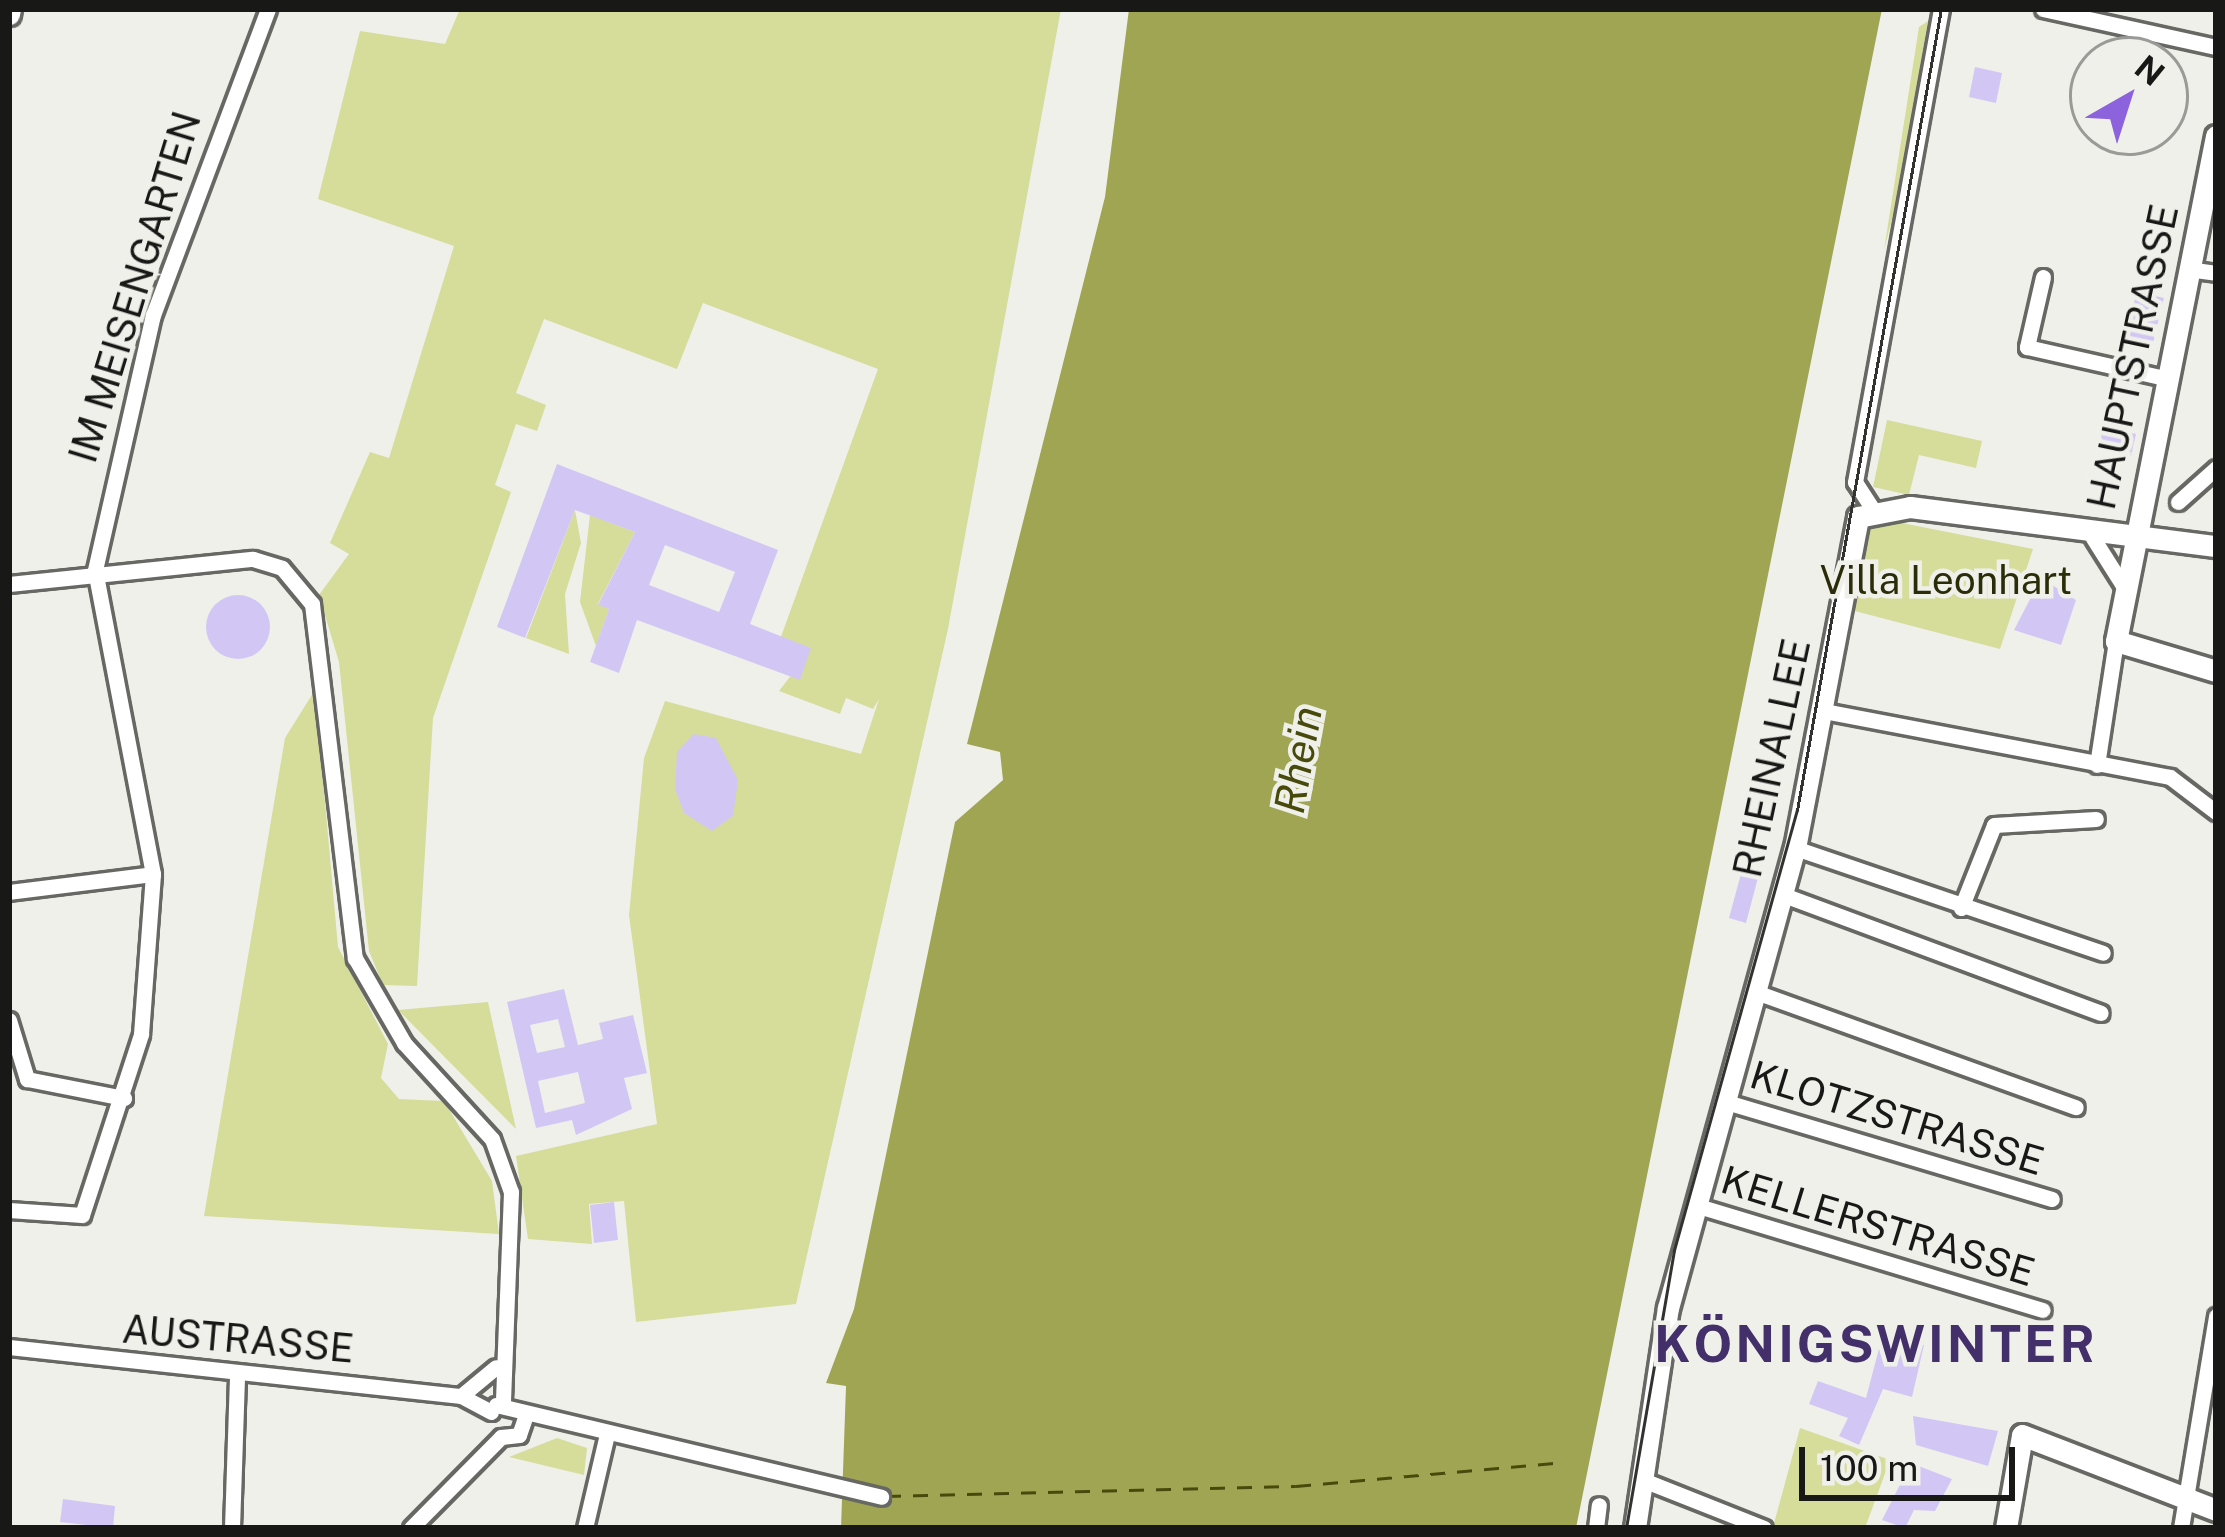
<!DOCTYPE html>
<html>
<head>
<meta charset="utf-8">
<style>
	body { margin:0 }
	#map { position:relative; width:2225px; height:1537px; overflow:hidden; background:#f0f0eb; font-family:"Public Sans",sans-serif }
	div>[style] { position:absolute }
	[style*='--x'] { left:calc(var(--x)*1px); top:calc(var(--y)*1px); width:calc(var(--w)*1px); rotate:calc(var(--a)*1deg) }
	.green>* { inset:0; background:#d6dc9a }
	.water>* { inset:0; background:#a0a553 }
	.ferry>* { height:3px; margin-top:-1.5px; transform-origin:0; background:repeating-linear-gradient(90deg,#484a0b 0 15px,transparent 0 27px) }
	.building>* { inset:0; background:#d2c7f4 }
	.round { border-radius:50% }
	.roads { filter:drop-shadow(3px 0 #676863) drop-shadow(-3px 0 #676863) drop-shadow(0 3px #676863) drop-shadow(0 -3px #676863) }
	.street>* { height:15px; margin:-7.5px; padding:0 7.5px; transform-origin:7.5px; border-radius:7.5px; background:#fff }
	.secondary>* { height:21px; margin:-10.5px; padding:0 10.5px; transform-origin:10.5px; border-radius:10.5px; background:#fff }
	.tram>* { height:3px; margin:-1.5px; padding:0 1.5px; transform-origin:1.5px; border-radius:1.5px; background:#323330 }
	span { translate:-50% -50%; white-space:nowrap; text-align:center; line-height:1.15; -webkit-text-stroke:9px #f0f0eb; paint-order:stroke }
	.street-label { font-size:39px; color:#181917 }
	.park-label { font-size:39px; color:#2b2d08 }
	.water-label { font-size:42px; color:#484a0b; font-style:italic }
	.district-label { font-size:51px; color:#432f6a; font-weight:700; letter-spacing:3px }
	.frame { position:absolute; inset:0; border:12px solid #181917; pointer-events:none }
	.north { position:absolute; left:2069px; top:36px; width:120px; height:120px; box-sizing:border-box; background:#f0f0eb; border:3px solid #9a9a96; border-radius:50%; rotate:39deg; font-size:33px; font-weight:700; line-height:48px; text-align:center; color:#181917 }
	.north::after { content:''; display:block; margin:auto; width:42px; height:54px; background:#8d62dd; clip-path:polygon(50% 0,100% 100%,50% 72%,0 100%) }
	.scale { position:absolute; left:1799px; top:1447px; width:216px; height:54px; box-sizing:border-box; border:6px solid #181917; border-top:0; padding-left:15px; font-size:36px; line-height:42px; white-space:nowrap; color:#181917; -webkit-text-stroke:9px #f0f0eb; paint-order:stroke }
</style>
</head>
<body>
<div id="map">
	<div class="green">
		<div style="clip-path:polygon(460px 9px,1061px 9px,948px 629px,796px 1304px,636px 1322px,624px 1201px,589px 1204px,592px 1244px,528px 1239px,516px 1156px,657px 1124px,629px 915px,644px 758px,665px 701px,861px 754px,879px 699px,873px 709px,846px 698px,840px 714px,779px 691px,806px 656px,778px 645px,878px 369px,703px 303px,677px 369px,544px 319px,516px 393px,546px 405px,537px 431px,516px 424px,495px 485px,511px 492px,433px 718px,417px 986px,383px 985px,369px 951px,339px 662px,319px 595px,349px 554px,330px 543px,370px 452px,389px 458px,454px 246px,318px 199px,360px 31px,445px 44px)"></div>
		<div style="clip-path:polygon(1928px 21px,1899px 192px,1884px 250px,1919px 27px)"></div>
		<div style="clip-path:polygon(1887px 420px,1982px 441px,1976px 468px,1919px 455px,1909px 495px,1873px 487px)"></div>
		<div style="clip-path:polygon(575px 510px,581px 543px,565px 594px,569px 654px,526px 638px)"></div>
		<div style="clip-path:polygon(590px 515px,635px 532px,598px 604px,609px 609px,596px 646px,580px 602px)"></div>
		<div style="clip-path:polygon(1887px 520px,2033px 549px,2000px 649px,1851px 610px,1862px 532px)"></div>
		<div style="clip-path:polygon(315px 690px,338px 947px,388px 1044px,381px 1078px,399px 1099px,444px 1101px,492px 1181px,499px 1234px,204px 1216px,285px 738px)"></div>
		<div style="clip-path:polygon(488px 1002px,516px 1129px,398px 1010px)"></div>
		<div style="clip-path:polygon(1800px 1428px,1890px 1460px,1865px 1528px,1773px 1527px)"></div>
		<div style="clip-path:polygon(557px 1438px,587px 1448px,584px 1475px,509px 1457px)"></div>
	</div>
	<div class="water">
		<div style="clip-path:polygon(1129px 9px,1882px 9px,1576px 1528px,841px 1528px,846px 1386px,826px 1383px,854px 1309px,955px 822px,1003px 780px,1000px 752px,967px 744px,1105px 197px)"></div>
	</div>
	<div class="ferry">
		<div style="--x:886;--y:1496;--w:410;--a:-1.4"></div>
		<div style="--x:1296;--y:1486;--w:259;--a:-5.1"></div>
	</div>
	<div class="building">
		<div style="clip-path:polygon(1975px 67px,2002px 73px,1996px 103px,1969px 97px)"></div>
		<div style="clip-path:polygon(2138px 292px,2164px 298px,2153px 343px,2121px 335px)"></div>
		<div style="clip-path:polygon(2100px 426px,2136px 434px,2131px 456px,2103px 450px)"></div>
		<div style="clip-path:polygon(evenodd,557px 464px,778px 550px,750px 624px,811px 648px,800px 680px,637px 620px,619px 673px,590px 662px,609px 609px,598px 605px,635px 532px,575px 510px,525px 638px,497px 627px,557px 464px,665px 545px,735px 572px,719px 612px,649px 585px,665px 545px)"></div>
		<div style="clip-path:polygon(2041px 578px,2076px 600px,2061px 645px,2014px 630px)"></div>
		<div class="round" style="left:206px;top:595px;width:64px;height:64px"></div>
		<div style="clip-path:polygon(694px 734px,716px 738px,738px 780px,733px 816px,712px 831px,684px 813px,675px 789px,677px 752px)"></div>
		<div style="clip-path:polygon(1742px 870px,1759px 874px,1746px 923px,1729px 918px)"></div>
		<div style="clip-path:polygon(evenodd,564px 989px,578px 1045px,603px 1039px,599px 1023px,633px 1015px,647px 1073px,624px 1078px,632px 1109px,576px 1135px,572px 1120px,536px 1128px,507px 1002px,564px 989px,558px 1019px,565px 1047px,537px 1053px,530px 1025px,558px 1019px,564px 989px,578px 1072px,585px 1103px,545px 1113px,538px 1081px,578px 1072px)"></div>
		<div style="clip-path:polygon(614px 1202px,618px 1240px,594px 1243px,590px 1205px)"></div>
		<div style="clip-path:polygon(1881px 1341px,1924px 1345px,1912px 1397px,1883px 1389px,1859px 1445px,1839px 1436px,1848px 1418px,1809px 1404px,1818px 1381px,1866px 1398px)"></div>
		<div style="clip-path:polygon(1913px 1416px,1998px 1431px,1988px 1466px,1916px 1445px)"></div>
		<div style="clip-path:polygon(1911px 1463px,1952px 1479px,1935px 1511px,1914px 1510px,1905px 1528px,1882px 1520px)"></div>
		<div style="clip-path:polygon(63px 1499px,115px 1506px,113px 1528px,60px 1522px)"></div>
	</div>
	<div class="roads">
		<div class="street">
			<div style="--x:2043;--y:9;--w:177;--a:12.4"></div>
			<div style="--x:2188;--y:269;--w:28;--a:8"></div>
			<div style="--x:2043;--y:277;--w:72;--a:102.9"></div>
			<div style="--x:2027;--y:347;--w:141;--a:12.7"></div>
			<div style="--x:2178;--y:502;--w:51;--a:-41.8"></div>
			<div style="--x:1872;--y:508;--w:31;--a:-123"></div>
			<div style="--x:1855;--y:482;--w:481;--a:-79.7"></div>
			<div style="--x:2093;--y:538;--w:54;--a:57.8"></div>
			<div style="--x:9;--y:584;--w:245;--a:-5.9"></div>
			<div style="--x:253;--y:559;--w:30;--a:17"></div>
			<div style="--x:282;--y:568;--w:47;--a:50.2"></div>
			<div style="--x:312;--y:604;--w:357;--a:83.1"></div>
			<div style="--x:355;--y:958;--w:98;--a:60"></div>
			<div style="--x:404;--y:1043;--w:130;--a:47.5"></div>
			<div style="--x:492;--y:1139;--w:56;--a:70.3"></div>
			<div style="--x:511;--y:1192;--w:210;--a:92.2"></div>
			<div style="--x:1824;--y:711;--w:352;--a:10.8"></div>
			<div style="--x:2170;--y:777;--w:58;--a:37.3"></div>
			<div style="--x:2097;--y:765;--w:125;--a:-81.3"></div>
			<div style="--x:1795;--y:848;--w:325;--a:18.8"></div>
			<div style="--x:9;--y:892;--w:145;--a:-7.1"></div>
			<div style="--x:1781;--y:894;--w:341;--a:20.4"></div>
			<div style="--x:1961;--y:908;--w:89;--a:-68.3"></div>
			<div style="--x:1994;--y:825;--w:102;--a:-3.4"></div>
			<div style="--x:1753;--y:991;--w:343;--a:19.8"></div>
			<div style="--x:9;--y:1020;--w:62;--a:73"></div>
			<div style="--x:27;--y:1079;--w:99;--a:11.1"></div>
			<div style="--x:1723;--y:1101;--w:343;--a:16.6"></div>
			<div style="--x:1695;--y:1205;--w:363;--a:16.8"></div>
			<div style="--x:9;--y:1210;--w:73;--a:3.9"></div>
			<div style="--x:82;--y:1215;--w:190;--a:-71.9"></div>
			<div style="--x:141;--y:1034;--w:160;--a:-85.7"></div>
			<div style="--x:153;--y:874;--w:309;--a:-100.8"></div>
			<div style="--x:95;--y:570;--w:262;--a:-77.2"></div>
			<div style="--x:153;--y:315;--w:327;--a:-69.4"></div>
			<div style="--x:9;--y:1347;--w:455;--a:6.2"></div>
			<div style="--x:461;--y:1396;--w:34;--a:28"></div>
			<div style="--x:461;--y:1396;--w:45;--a:-39.6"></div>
			<div style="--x:496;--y:1405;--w:396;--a:13.4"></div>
			<div style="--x:501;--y:1437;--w:18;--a:-6"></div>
			<div style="--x:519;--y:1435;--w:21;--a:-71"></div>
			<div style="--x:1643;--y:1480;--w:130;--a:21.6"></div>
			<div style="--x:232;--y:1528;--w:153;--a:-88.1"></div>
			<div style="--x:411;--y:1528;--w:128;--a:-45.3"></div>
			<div style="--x:585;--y:1528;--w:97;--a:-76.8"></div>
			<div style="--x:1596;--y:1528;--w:23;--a:-83"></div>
			<div style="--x:2181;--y:1528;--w:215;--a:-80.6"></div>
		</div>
		<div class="secondary">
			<div style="--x:9;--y:14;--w:5;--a:-79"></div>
			<div style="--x:2216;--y:136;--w:515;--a:101.2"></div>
			<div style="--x:2116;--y:641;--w:104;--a:16.7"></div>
			<div style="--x:1635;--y:1528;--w:222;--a:-81.5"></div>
			<div style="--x:1668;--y:1308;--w:477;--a:-74.6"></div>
			<div style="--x:1795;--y:848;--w:337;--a:-79.2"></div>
			<div style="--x:1858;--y:517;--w:53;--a:-10.9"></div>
			<div style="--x:1910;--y:507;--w:308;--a:7.3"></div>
			<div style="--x:2006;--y:1528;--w:94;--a:-80.2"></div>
			<div style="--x:2022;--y:1435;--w:208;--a:21.1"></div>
		</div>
	</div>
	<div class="tram">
		<div style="--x:1626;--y:1528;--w:282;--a:-80.2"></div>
		<div style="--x:1674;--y:1250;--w:457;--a:-74.4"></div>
		<div style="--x:1797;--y:810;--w:814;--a:-79.81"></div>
	</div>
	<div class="street-label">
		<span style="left:135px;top:287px;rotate:-73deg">IM MEISENGARTEN</span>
		<span style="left:2133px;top:357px;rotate:-78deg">HAUPTSTRASSE</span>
		<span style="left:1772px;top:758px;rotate:-78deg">RHEINALLEE</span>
		<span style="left:1897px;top:1118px;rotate:17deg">KLOTZSTRASSE</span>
		<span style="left:1878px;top:1226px;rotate:17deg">KELLERSTRASSE</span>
		<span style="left:238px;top:1339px;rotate:5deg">AUSTRASSE</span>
	</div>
	<div class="park-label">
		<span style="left:1946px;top:580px">Villa Leonhart</span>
	</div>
	<div class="water-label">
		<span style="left:1298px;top:760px;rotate:-80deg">Rhein</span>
	</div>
	<div class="district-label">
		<span style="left:1876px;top:1344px">KÖNIGSWINTER</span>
	</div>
	<div class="frame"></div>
	<div class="north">N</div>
	<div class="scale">100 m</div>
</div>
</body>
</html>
